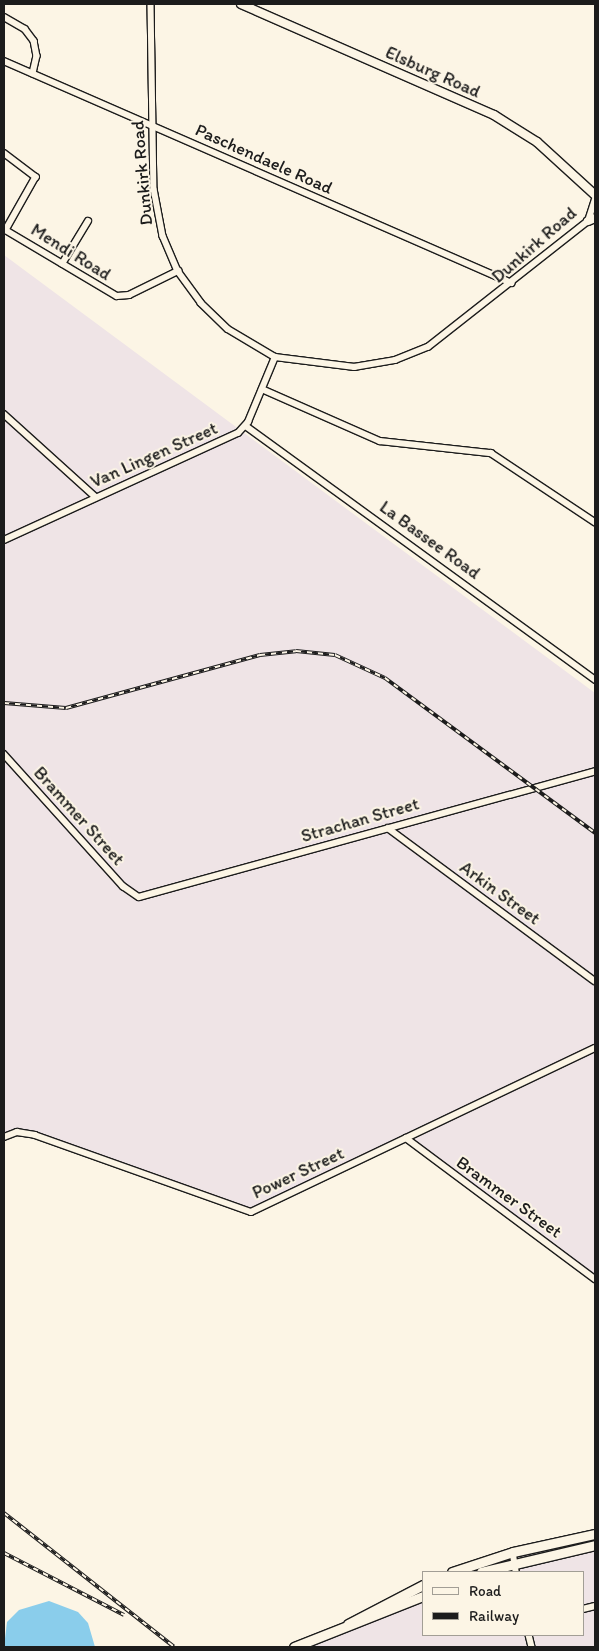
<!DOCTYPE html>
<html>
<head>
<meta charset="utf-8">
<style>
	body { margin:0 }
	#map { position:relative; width:599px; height:1651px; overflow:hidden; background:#fcf5e5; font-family:Itim,sans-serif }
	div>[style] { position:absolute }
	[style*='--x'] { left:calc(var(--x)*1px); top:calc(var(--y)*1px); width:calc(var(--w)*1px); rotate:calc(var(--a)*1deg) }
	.built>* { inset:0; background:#efe4e6 }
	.water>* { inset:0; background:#8acdeb }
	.roads { filter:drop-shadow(1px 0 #1c1c1c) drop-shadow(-1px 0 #1c1c1c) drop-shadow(0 1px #1c1c1c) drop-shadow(0 -1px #1c1c1c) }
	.minor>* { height:5.5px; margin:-2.75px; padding:0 2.75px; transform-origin:2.75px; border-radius:2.75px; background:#fcf5e5 }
	.secondary>* { height:8px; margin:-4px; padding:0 4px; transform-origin:4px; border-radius:4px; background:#fcf5e5 }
	.primary>* { height:9px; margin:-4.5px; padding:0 4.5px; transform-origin:4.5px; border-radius:4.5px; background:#fcf5e5 }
	.rail>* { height:4px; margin-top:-2px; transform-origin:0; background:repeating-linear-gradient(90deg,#fcf5e5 0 5.5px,#1c1c1c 0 11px); box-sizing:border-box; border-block:1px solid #1c1c1c }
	span { translate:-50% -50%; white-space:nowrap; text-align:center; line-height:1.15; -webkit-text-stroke:4px #fcf5e5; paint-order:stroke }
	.street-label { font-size:18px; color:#1c1c1c }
	.frame { position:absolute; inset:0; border:5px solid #1c1c1c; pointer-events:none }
	.legend { position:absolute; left:422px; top:1571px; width:162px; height:65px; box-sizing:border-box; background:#fcf5e5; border:1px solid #a29e95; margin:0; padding:6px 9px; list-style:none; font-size:15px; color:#1c1c1c }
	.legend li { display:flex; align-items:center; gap:10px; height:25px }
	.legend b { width:25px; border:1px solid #a29e95 }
</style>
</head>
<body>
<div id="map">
	<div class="built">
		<div style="clip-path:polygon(4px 255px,595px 693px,595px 1277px,402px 1136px,244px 1212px,17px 1132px,4px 1138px)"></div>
		<div style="clip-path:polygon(595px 1535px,595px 1647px,287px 1647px,423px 1591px,423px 1635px,583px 1635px,583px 1572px,466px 1572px,513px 1553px)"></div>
	</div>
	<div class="water">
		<div style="clip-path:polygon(49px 1601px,78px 1612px,88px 1623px,95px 1647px,4px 1647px,7px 1622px,19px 1610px)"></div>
	</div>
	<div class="roads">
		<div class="minor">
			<div style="--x:151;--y:4;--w:185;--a:89.1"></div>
			<div style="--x:154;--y:189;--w:48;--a:79.2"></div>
			<div style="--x:163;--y:236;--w:38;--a:67"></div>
			<div style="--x:178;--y:271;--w:39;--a:54"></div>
			<div style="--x:201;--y:303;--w:37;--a:44"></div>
			<div style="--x:228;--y:329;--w:55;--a:30.8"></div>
			<div style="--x:275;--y:357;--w:80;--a:7.2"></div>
			<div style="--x:354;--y:367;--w:42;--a:-9.7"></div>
			<div style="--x:395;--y:360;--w:35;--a:-22"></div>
			<div style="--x:428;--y:347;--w:204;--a:-38.2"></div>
			<div style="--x:588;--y:221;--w:22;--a:-72"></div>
			<div style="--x:4;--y:17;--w:24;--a:30"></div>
			<div style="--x:25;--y:29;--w:15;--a:53"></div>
			<div style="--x:34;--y:41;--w:15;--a:79"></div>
			<div style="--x:37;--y:56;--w:18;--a:103"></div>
			<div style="--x:4;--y:61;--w:554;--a:23.61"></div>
			<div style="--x:4;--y:153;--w:40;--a:37"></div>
			<div style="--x:36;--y:177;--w:61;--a:119.5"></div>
			<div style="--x:4;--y:229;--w:131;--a:30.7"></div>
			<div style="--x:117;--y:296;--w:12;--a:-5"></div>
			<div style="--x:129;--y:295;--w:55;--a:-26.1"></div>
			<div style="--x:62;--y:264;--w:50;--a:-58.8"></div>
			<div style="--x:262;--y:389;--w:129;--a:23.8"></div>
			<div style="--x:380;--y:441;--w:112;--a:6.2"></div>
			<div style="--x:491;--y:453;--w:125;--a:33.6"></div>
			<div style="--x:4;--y:414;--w:124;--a:42.1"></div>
			<div style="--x:246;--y:426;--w:432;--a:36"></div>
			<div style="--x:4;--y:540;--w:257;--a:-24.6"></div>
			<div style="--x:238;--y:433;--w:15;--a:-48"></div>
			<div style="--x:248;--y:422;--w:70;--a:-67.4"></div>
			<div style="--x:4;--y:754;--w:178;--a:48"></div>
			<div style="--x:123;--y:886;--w:19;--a:35"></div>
			<div style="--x:139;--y:897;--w:473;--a:-15.4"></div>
			<div style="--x:388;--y:828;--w:257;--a:36.5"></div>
			<div style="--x:4;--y:1137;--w:14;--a:-21"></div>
			<div style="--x:17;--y:1132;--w:18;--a:9"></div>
			<div style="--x:35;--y:1135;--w:229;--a:19.6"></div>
			<div style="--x:251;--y:1212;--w:381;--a:-25.5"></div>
			<div style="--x:406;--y:1138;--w:236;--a:36.7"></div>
			<div style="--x:513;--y:1552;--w:20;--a:81"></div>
			<div style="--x:583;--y:1609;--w:12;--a:-14"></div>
			<div style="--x:529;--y:1635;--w:12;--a:76"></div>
		</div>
		<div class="secondary">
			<div style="--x:241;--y:4;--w:276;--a:23.7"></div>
			<div style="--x:494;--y:115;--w:51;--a:32.1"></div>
			<div style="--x:537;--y:142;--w:79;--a:42.4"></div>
			<div style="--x:588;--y:221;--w:8;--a:-23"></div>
		</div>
		<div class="primary">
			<div style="--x:452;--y:1572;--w:64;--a:-18.2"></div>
			<div style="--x:513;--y:1552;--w:84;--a:-12.4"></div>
			<div style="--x:481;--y:1572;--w:117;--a:-13.3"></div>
			<div style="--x:348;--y:1624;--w:85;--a:-27.5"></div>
			<div style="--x:294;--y:1647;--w:139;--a:-21.6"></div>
		</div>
	</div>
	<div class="rail">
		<div style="--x:4;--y:703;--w:62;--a:4.6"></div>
		<div style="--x:66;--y:708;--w:201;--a:-15.3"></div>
		<div style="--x:260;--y:655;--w:36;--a:-6"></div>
		<div style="--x:296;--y:651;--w:39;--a:6"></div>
		<div style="--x:335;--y:655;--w:55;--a:24.7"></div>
		<div style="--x:385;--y:678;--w:261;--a:36.4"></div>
		<div style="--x:4;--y:1513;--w:216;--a:38.2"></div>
		<div style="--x:4;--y:1553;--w:135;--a:27.3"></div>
	</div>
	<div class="street-label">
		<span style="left:433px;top:72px;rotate:24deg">Elsburg Road</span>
		<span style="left:264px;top:159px;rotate:24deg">Paschendaele Road</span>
		<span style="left:142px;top:173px;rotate:-95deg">Dunkirk Road</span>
		<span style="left:534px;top:245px;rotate:-41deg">Dunkirk Road</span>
		<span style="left:71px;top:252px;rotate:32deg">Mendi Road</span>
		<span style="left:154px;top:455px;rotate:-24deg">Van Lingen Street</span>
		<span style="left:430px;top:540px;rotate:36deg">La Bassee Road</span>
		<span style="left:79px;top:816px;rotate:48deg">Brammer Street</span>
		<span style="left:360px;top:820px;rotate:-16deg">Strachan Street</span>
		<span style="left:500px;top:893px;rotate:36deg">Arkin Street</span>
		<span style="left:298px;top:1173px;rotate:-25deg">Power Street</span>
		<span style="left:509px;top:1197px;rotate:36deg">Brammer Street</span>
	</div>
	<div class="frame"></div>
	<ul class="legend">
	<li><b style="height:6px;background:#fcf5e5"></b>Road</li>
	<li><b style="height:6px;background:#1c1c1c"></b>Railway</li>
	</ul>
</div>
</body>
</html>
